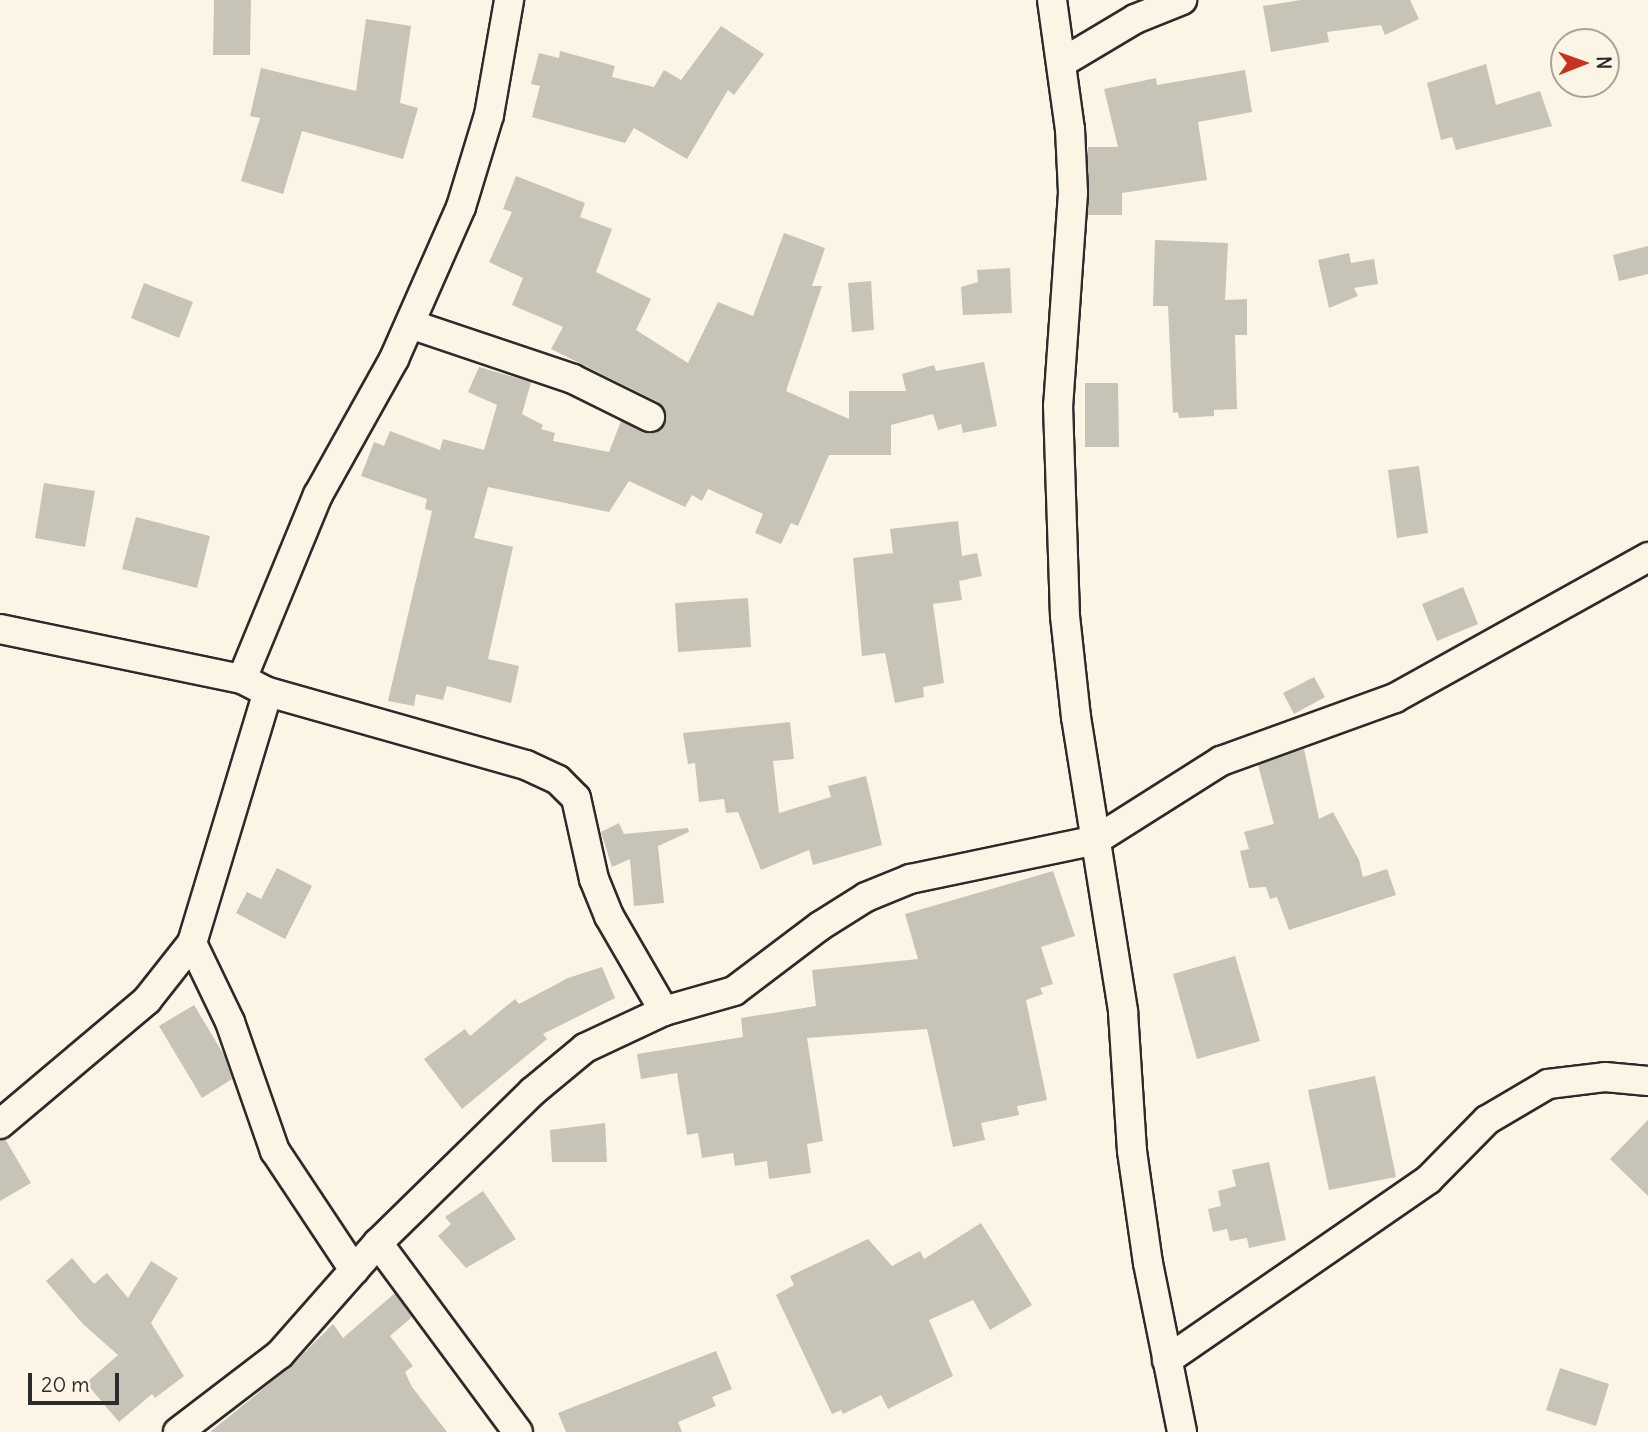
<!DOCTYPE html>
<html>
<head>
<meta charset="utf-8">
<style>
	body { margin:0 }
	#map { position:relative; width:1648px; height:1432px; overflow:hidden; background:#fcf5e5; font-family:Delius,sans-serif }
	div>[style] { position:absolute }
	[style*='--x'] { left:calc(var(--x)*1px); top:calc(var(--y)*1px); width:calc(var(--w)*1px); rotate:calc(var(--a)*1deg) }
	.building>* { inset:0; background:#c8c3b7 }
	.roads { filter:drop-shadow(2px 0 #2b2b2b) drop-shadow(-2px 0 #2b2b2b) drop-shadow(0 2px #2b2b2b) drop-shadow(0 -2px #2b2b2b) }
	.street>* { height:28px; margin:-14px; padding:0 14px; transform-origin:14px; border-radius:14px; background:#fcf5e5 }
	span { translate:-50% -50%; white-space:nowrap; text-align:center; line-height:1.15; -webkit-text-stroke:5px #fcf5e5; paint-order:stroke }
	.north { position:absolute; left:1550px; top:28px; width:70px; height:70px; box-sizing:border-box; background:#fcf5e5; border:2px solid #a8a49b; border-radius:50%; rotate:89deg; font-size:19px; font-weight:700; line-height:28px; text-align:center; color:#2b2b2b }
	.north::after { content:''; display:block; margin:auto; width:24px; height:32px; background:#c8321e; clip-path:polygon(50% 0,100% 100%,50% 72%,0 100%) }
	.scale { position:absolute; left:28px; top:1373px; width:91px; height:32px; box-sizing:border-box; border:4px solid #2b2b2b; border-top:0; padding-left:9px; font-size:21px; line-height:24px; white-space:nowrap; color:#2b2b2b; -webkit-text-stroke:5px #fcf5e5; paint-order:stroke }
</style>
</head>
<body>
<div id="map">
	<div class="building">
		<div style="clip-path:polygon(214px 0,251px 0,250px 55px,213px 55px)"></div>
		<div style="clip-path:polygon(1301px 0,1410px 0,1419px 19px,1385px 35px,1381px 25px,1327px 32px,1329px 42px,1271px 52px,1263px 6px)"></div>
		<div style="clip-path:polygon(366px 19px,411px 26px,400px 103px,418px 108px,403px 159px,302px 131px,283px 194px,241px 181px,260px 118px,250px 116px,261px 68px,356px 91px)"></div>
		<div style="clip-path:polygon(721px 26px,764px 54px,734px 95px,728px 90px,687px 159px,634px 128px,625px 143px,532px 117px,540px 86px,531px 84px,539px 53px,559px 58px,560px 51px,615px 66px,612px 77px,654px 87px,664px 70px,681px 80px)"></div>
		<div style="clip-path:polygon(1486px 64px,1496px 105px,1540px 91px,1552px 126px,1456px 150px,1452px 137px,1441px 140px,1427px 83px)"></div>
		<div style="clip-path:polygon(1245px 70px,1252px 112px,1198px 122px,1207px 180px,1122px 193px,1122px 215px,1088px 215px,1088px 147px,1118px 147px,1104px 89px,1156px 78px,1157px 85px)"></div>
		<div style="clip-path:polygon(516px 176px,585px 203px,580px 217px,612px 229px,596px 272px,651px 299px,636px 330px,688px 363px,718px 302px,753px 316px,784px 233px,825px 248px,812px 286px,822px 286px,786px 391px,849px 419px,849px 391px,906px 391px,902px 374px,934px 365px,936px 371px,984px 362px,997px 426px,963px 433px,961px 424px,938px 430px,933px 414px,891px 425px,891px 455px,829px 455px,798px 526px,791px 523px,781px 544px,755px 533px,763px 514px,708px 489px,702px 501px,692px 495px,685px 507px,629px 481px,609px 512px,488px 487px,474px 538px,513px 547px,488px 659px,519px 666px,511px 703px,447px 686px,443px 700px,416px 694px,414px 706px,388px 701px,432px 511px,425px 509px,427px 499px,361px 476px,374px 442px,384px 446px,390px 431px,440px 450px,443px 439px,484px 450px,497px 405px,468px 392px,479px 367px,531px 382px,522px 414px,543px 425px,541px 429px,555px 433px,553px 441px,609px 452px,621px 421px,650px 434px,665px 424px,666px 415px,658px 402px,551px 349px,563px 327px,512px 305px,523px 278px,489px 262px,512px 212px,503px 209px)"></div>
		<div style="clip-path:polygon(1155px 240px,1228px 243px,1225px 300px,1247px 299px,1247px 335px,1235px 335px,1237px 409px,1214px 410px,1214px 416px,1179px 418px,1178px 412px,1173px 413px,1168px 306px,1153px 306px)"></div>
		<div style="clip-path:polygon(1648px 246px,1648px 274px,1619px 281px,1613px 255px)"></div>
		<div style="clip-path:polygon(1349px 253px,1351px 263px,1374px 259px,1378px 284px,1354px 288px,1358px 296px,1329px 308px,1318px 260px)"></div>
		<div style="clip-path:polygon(1010px 268px,1012px 313px,963px 315px,961px 287px,978px 282px,977px 270px)"></div>
		<div style="clip-path:polygon(871px 281px,874px 330px,852px 332px,848px 283px)"></div>
		<div style="clip-path:polygon(144px 283px,193px 302px,179px 338px,131px 318px)"></div>
		<div style="clip-path:polygon(1085px 383px,1118px 383px,1119px 447px,1085px 447px)"></div>
		<div style="clip-path:polygon(1419px 466px,1428px 533px,1397px 538px,1388px 470px)"></div>
		<div style="clip-path:polygon(44px 483px,95px 491px,85px 547px,35px 538px)"></div>
		<div style="clip-path:polygon(136px 517px,210px 536px,197px 588px,122px 569px)"></div>
		<div style="clip-path:polygon(958px 521px,962px 556px,977px 553px,982px 576px,959px 581px,962px 600px,933px 604px,944px 683px,923px 687px,924px 697px,895px 703px,885px 653px,862px 656px,853px 558px,893px 553px,890px 529px)"></div>
		<div style="clip-path:polygon(1463px 587px,1478px 624px,1437px 641px,1422px 604px)"></div>
		<div style="clip-path:polygon(748px 598px,751px 647px,678px 652px,675px 603px)"></div>
		<div style="clip-path:polygon(1314px 677px,1325px 697px,1294px 714px,1283px 693px)"></div>
		<div style="clip-path:polygon(790px 722px,794px 759px,773px 761px,779px 813px,831px 797px,828px 786px,866px 776px,882px 845px,813px 865px,809px 850px,761px 870px,738px 812px,726px 813px,724px 799px,699px 802px,695px 763px,688px 764px,683px 733px)"></div>
		<div style="clip-path:polygon(1304px 749px,1319px 819px,1333px 812px,1359px 860px,1363px 877px,1387px 869px,1396px 895px,1289px 930px,1277px 897px,1270px 899px,1266px 887px,1249px 888px,1240px 851px,1249px 849px,1244px 832px,1274px 824px,1258px 765px)"></div>
		<div style="clip-path:polygon(619px 823px,624px 834px,688px 828px,689px 832px,658px 846px,664px 903px,634px 906px,630px 859px,612px 867px,601px 832px)"></div>
		<div style="clip-path:polygon(277px 868px,312px 886px,285px 939px,236px 913px,247px 892px,261px 899px)"></div>
		<div style="clip-path:polygon(1053px 871px,1075px 936px,1041px 947px,1053px 984px,1040px 988px,1043px 994px,1026px 1000px,1047px 1100px,1017px 1106px,1019px 1115px,981px 1123px,985px 1140px,953px 1147px,927px 1029px,807px 1038px,823px 1141px,807px 1144px,811px 1173px,769px 1179px,767px 1161px,735px 1166px,733px 1153px,702px 1158px,698px 1133px,687px 1135px,677px 1073px,641px 1079px,637px 1054px,743px 1037px,741px 1018px,816px 1006px,812px 970px,918px 959px,905px 914px)"></div>
		<div style="clip-path:polygon(1235px 956px,1260px 1041px,1197px 1059px,1173px 974px)"></div>
		<div style="clip-path:polygon(602px 967px,615px 998px,543px 1034px,547px 1039px,462px 1109px,424px 1059px,465px 1029px,470px 1036px,515px 999px,519px 1004px,568px 978px)"></div>
		<div style="clip-path:polygon(194px 1005px,224px 1055px,232px 1079px,202px 1098px,159px 1026px)"></div>
		<div style="clip-path:polygon(1375px 1076px,1396px 1177px,1329px 1190px,1308px 1090px)"></div>
		<div style="clip-path:polygon(1648px 1120px,1648px 1196px,1610px 1159px)"></div>
		<div style="clip-path:polygon(605px 1123px,607px 1162px,552px 1162px,550px 1130px)"></div>
		<div style="clip-path:polygon(5px 1139px,31px 1183px,0 1201px,0 1140px)"></div>
		<div style="clip-path:polygon(1269px 1162px,1286px 1240px,1249px 1248px,1247px 1238px,1230px 1241px,1227px 1229px,1213px 1232px,1208px 1209px,1221px 1206px,1218px 1191px,1236px 1186px,1232px 1170px)"></div>
		<div style="clip-path:polygon(483px 1191px,516px 1239px,466px 1268px,438px 1236px,451px 1224px,445px 1217px)"></div>
		<div style="clip-path:polygon(981px 1223px,1032px 1305px,990px 1330px,973px 1300px,929px 1320px,953px 1376px,888px 1409px,881px 1395px,843px 1414px,841px 1410px,832px 1414px,776px 1295px,794px 1285px,790px 1276px,868px 1239px,892px 1266px,920px 1251px,924px 1259px)"></div>
		<div style="clip-path:polygon(72px 1258px,94px 1284px,107px 1273px,128px 1298px,151px 1261px,178px 1278px,151px 1323px,184px 1376px,155px 1398px,152px 1394px,119px 1422px,86px 1383px,118px 1355px,83px 1324px,46px 1281px)"></div>
		<div style="clip-path:polygon(395px 1293px,412px 1317px,390px 1336px,413px 1366px,405px 1372px,412px 1387px,447px 1432px,210px 1432px,290px 1367px,333px 1324px,343px 1338px)"></div>
		<div style="clip-path:polygon(716px 1351px,732px 1389px,712px 1397px,716px 1406px,678px 1422px,682px 1432px,566px 1432px,558px 1413px)"></div>
		<div style="clip-path:polygon(1560px 1368px,1609px 1384px,1596px 1426px,1546px 1410px)"></div>
	</div>
	<div class="roads">
		<div class="street">
			<div style="--x:1052;--y:0;--w:130;--a:82.1"></div>
			<div style="--x:1070;--y:129;--w:64;--a:87.3"></div>
			<div style="--x:1073;--y:193;--w:213;--a:94"></div>
			<div style="--x:1058;--y:405;--w:211;--a:88.1"></div>
			<div style="--x:1065;--y:616;--w:102;--a:83.8"></div>
			<div style="--x:1076;--y:717;--w:299;--a:80.9"></div>
			<div style="--x:1123;--y:1012;--w:139;--a:86.3"></div>
			<div style="--x:1132;--y:1151;--w:113;--a:81.9"></div>
			<div style="--x:1148;--y:1263;--w:172;--a:78.6"></div>
			<div style="--x:1063;--y:62;--w:84;--a:-30.8"></div>
			<div style="--x:1135;--y:19;--w:51;--a:-22"></div>
			<div style="--x:410;--y:324;--w:172;--a:18.6"></div>
			<div style="--x:573;--y:379;--w:86;--a:26.3"></div>
			<div style="--x:0;--y:629;--w:247;--a:11.7"></div>
			<div style="--x:242;--y:679;--w:29;--a:27"></div>
			<div style="--x:268;--y:692;--w:268;--a:15.8"></div>
			<div style="--x:526;--y:765;--w:35;--a:25"></div>
			<div style="--x:558;--y:780;--w:25;--a:45"></div>
			<div style="--x:576;--y:798;--w:83;--a:77.5"></div>
			<div style="--x:594;--y:879;--w:40;--a:68"></div>
			<div style="--x:609;--y:916;--w:110;--a:59.9"></div>
			<div style="--x:242;--y:679;--w:199;--a:-67.6"></div>
			<div style="--x:318;--y:495;--w:156;--a:-60.8"></div>
			<div style="--x:394;--y:359;--w:166;--a:-66.2"></div>
			<div style="--x:461;--y:207;--w:96;--a:-73.1"></div>
			<div style="--x:489;--y:115;--w:117;--a:-80.1"></div>
			<div style="--x:192;--y:943;--w:88;--a:64.3"></div>
			<div style="--x:230;--y:1022;--w:137;--a:70.8"></div>
			<div style="--x:275;--y:1151;--w:143;--a:56.4"></div>
			<div style="--x:0;--y:1124;--w:192;--a:-40.1"></div>
			<div style="--x:147;--y:1000;--w:73;--a:-51.7"></div>
			<div style="--x:192;--y:943;--w:262;--a:-73.2"></div>
			<div style="--x:378;--y:1243;--w:235;--a:53.5"></div>
			<div style="--x:1167;--y:1360;--w:317;--a:-34.6"></div>
			<div style="--x:1428;--y:1180;--w:84;--a:-45.5"></div>
			<div style="--x:1487;--y:1120;--w:71;--a:-30.5"></div>
			<div style="--x:1548;--y:1084;--w:57;--a:-7"></div>
			<div style="--x:1605;--y:1077;--w:43;--a:5.3"></div>
			<div style="--x:178;--y:1432;--w:128;--a:-37.4"></div>
			<div style="--x:280;--y:1354;--w:148;--a:-48.6"></div>
			<div style="--x:378;--y:1243;--w:216;--a:-44.4"></div>
			<div style="--x:532;--y:1092;--w:69;--a:-39.7"></div>
			<div style="--x:585;--y:1048;--w:87;--a:-25.1"></div>
			<div style="--x:664;--y:1011;--w:73;--a:-15.9"></div>
			<div style="--x:734;--y:991;--w:108;--a:-37.1"></div>
			<div style="--x:820;--y:926;--w:54;--a:-32.2"></div>
			<div style="--x:866;--y:897;--w:48;--a:-22.2"></div>
			<div style="--x:910;--y:879;--w:190;--a:-11.8"></div>
			<div style="--x:1096;--y:840;--w:148;--a:-32.3"></div>
			<div style="--x:1221;--y:761;--w:185;--a:-19.9"></div>
			<div style="--x:1395;--y:698;--w:290;--a:-29.1"></div>
		</div>
	</div>
	<div class="north">N</div>
	<div class="scale">20 m</div>
</div>
</body>
</html>
